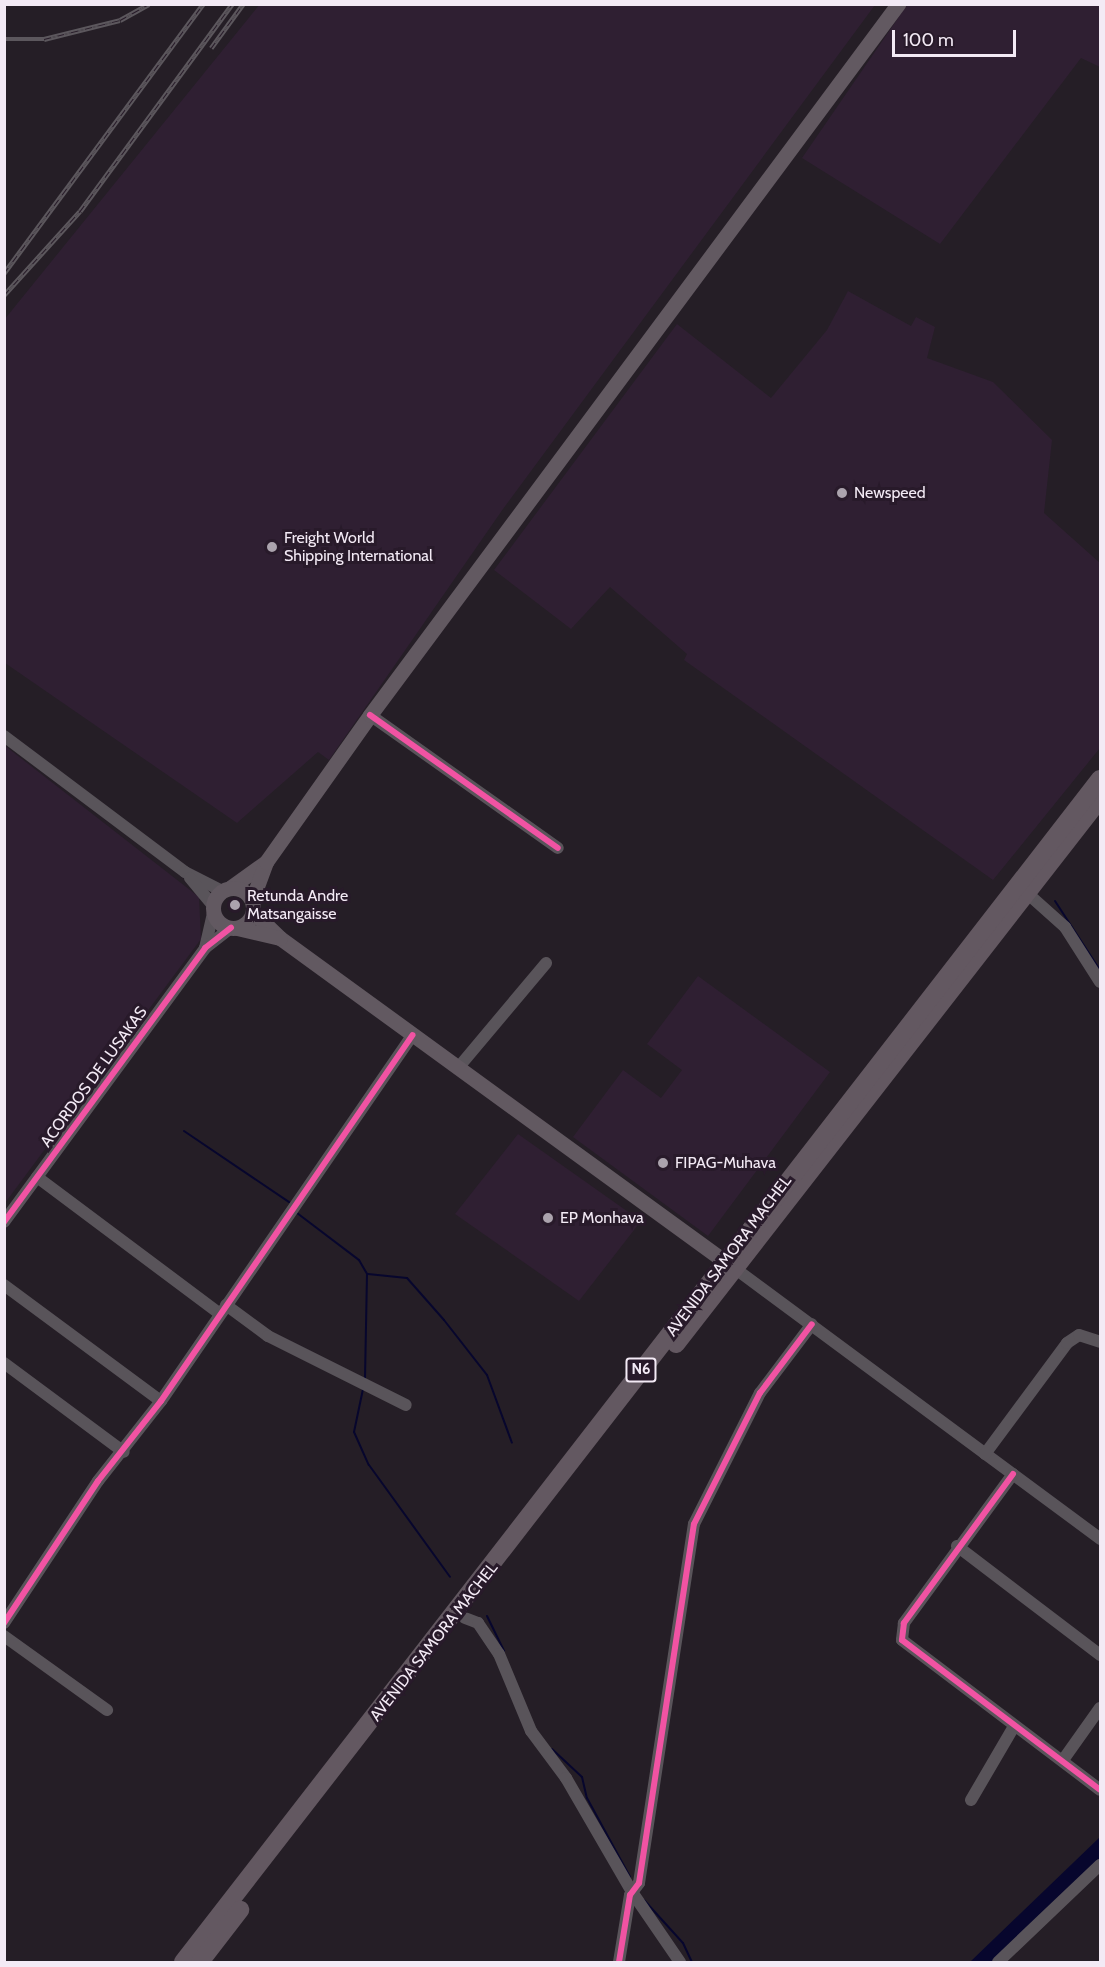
<!DOCTYPE html>
<html>
<head>
<meta charset="utf-8">
<style>
	body { margin:0 }
	#map { position:relative; width:1105px; height:1967px; overflow:hidden; background:#251e26; font-family:Cabin,sans-serif }
	div>[style] { position:absolute }
	[style*='--x'] { left:calc(var(--x)*1px); top:calc(var(--y)*1px); width:calc(var(--w)*1px); rotate:calc(var(--a)*1deg) }
	.built>* { inset:0; background:#2f1f32 }
	.water>* { inset:0; background:#07062d }
	.stream>* { height:2px; margin:-1px; padding:0 1px; transform-origin:1px; border-radius:1px; background:#07062d }
	.minor>* { height:12px; margin:-6px; padding:0 6px; transform-origin:6px; border-radius:6px; background:#59545a }
	.major>* { height:15px; margin:-7.5px; padding:0 7.5px; transform-origin:7.5px; border-radius:7.5px; background:#625961 }
	.major>.ring { margin:-7.5px; padding:0; box-sizing:content-box; background:none; border:15px solid #625961; border-radius:50% }
	.highway>* { height:18px; margin:-9px; padding:0 9px; transform-origin:9px; border-radius:9px; background:#635861 }
	.rail>* { height:4.5px; margin-top:-2.25px; transform-origin:0; background:repeating-linear-gradient(90deg,#281a2a 0 7px,#5c575d 0 14px); box-sizing:border-box; border-block:2px solid #5c575d }
	.cycleway>* { height:6px; margin:-3px; padding:0 3px; transform-origin:3px; border-radius:3px; background:#f153a3 }
	.dots>* { width:16px; height:16px; translate:-50% -50%; box-sizing:border-box; border:3px solid #281a2a; border-radius:50% }
	span { translate:-50% -50%; white-space:nowrap; text-align:center; line-height:1.15; -webkit-text-stroke:6px #281a2a; paint-order:stroke }
	.shield-label span { padding:2px 4px; background:#281a2a; border:2px solid; border-radius:4px; -webkit-text-stroke-width:0 }
	.shield-label { font-size:15px; color:#f3eaf5; font-weight:700 }
	.poi-label { font-size:16px; color:#f3eaf5 }
	.left { translate:0 -50%; text-align:left }
	.street-label { font-size:16px; color:#f3eaf5 }
	.frame { position:absolute; inset:0; border:6px solid #f3eaf5; pointer-events:none }
	.scale { position:absolute; left:892px; top:30px; width:124px; height:27px; box-sizing:border-box; border:3px solid #f3eaf5; border-top:0; padding-left:8px; font-size:18px; line-height:21px; white-space:nowrap; color:#f3eaf5; -webkit-text-stroke:4px #281a2a; paint-order:stroke }
</style>
</head>
<body>
<div id="map">
	<div class="built">
		<div style="clip-path:polygon(260px 4px,875px 5px,503px 509px,329px 760px,318px 752px,237px 823px,5px 663px,4px 320px)"></div>
		<div style="clip-path:polygon(907px 5px,1100px 5px,1100px 67px,1081px 58px,940px 244px,802px 158px)"></div>
		<div style="clip-path:polygon(848px 291px,911px 326px,916px 317px,935px 327px,927px 358px,993px 382px,1052px 440px,1044px 513px,1100px 563px,1100px 748px,993px 880px,684px 660px,687px 654px,610px 587px,571px 629px,494px 570px,677px 324px,771px 398px,827px 330px)"></div>
		<div style="clip-path:polygon(4px 745px,199px 897px,201px 939px,5px 1203px)"></div>
		<div style="clip-path:polygon(698px 976px,830px 1072px,708px 1236px,573px 1137px,623px 1070px,661px 1098px,682px 1070px,647px 1044px)"></div>
		<div style="clip-path:polygon(518px 1134px,641px 1221px,579px 1301px,455px 1214px)"></div>
	</div>
	<div class="water">
		<div style="clip-path:polygon(1100px 1837px,1100px 1858px,1018px 1941px,991px 1962px,970px 1962px)"></div>
	</div>
	<div class="stream">
		<div style="--x:1055;--y:901;--w:82;--a:56.9"></div>
		<div style="--x:184;--y:1131;--w:127;--a:34.1"></div>
		<div style="--x:297;--y:1213;--w:78;--a:37.2"></div>
		<div style="--x:359;--y:1260;--w:16;--a:60"></div>
		<div style="--x:367;--y:1274;--w:106;--a:91.1"></div>
		<div style="--x:368;--y:1274;--w:39;--a:6"></div>
		<div style="--x:407;--y:1278;--w:56;--a:48.6"></div>
		<div style="--x:444;--y:1320;--w:70;--a:52"></div>
		<div style="--x:487;--y:1375;--w:72;--a:69.8"></div>
		<div style="--x:363;--y:1389;--w:44;--a:101.8"></div>
		<div style="--x:354;--y:1432;--w:36;--a:66"></div>
		<div style="--x:369;--y:1465;--w:138;--a:54.1"></div>
		<div style="--x:487;--y:1616;--w:39;--a:64"></div>
		<div style="--x:552;--y:1749;--w:41;--a:43"></div>
		<div style="--x:582;--y:1777;--w:22;--a:77"></div>
		<div style="--x:587;--y:1798;--w:90;--a:61.4"></div>
		<div style="--x:644;--y:1900;--w:58;--a:47.8"></div>
		<div style="--x:683;--y:1943;--w:21;--a:65"></div>
	</div>
	<div class="minor">
		<div style="--x:370;--y:715;--w:230;--a:35.3"></div>
		<div style="--x:4;--y:736;--w:226;--a:36.9"></div>
		<div style="--x:185;--y:872;--w:42;--a:27.2"></div>
		<div style="--x:190;--y:878;--w:35;--a:50"></div>
		<div style="--x:1027;--y:893;--w:51;--a:41.8"></div>
		<div style="--x:1065;--y:927;--w:65;--a:57.5"></div>
		<div style="--x:205;--y:948;--w:36;--a:-77"></div>
		<div style="--x:458;--y:1068;--w:137;--a:-50"></div>
		<div style="--x:37;--y:1177;--w:227;--a:36.8"></div>
		<div style="--x:4;--y:1222;--w:340;--a:-53.7"></div>
		<div style="--x:205;--y:948;--w:33;--a:-38"></div>
		<div style="--x:737;--y:1270;--w:452;--a:36.5"></div>
		<div style="--x:4;--y:1285;--w:195;--a:36.5"></div>
		<div style="--x:226;--y:1305;--w:52;--a:36.4"></div>
		<div style="--x:268;--y:1336;--w:154;--a:26.6"></div>
		<div style="--x:4;--y:1363;--w:149;--a:36.6"></div>
		<div style="--x:985;--y:1454;--w:138;--a:-53.5"></div>
		<div style="--x:1067;--y:1343;--w:14;--a:-34"></div>
		<div style="--x:1079;--y:1335;--w:22;--a:18"></div>
		<div style="--x:1013;--y:1474;--w:185;--a:126.2"></div>
		<div style="--x:904;--y:1623;--w:17;--a:97"></div>
		<div style="--x:902;--y:1640;--w:248;--a:37.1"></div>
		<div style="--x:957;--y:1546;--w:180;--a:37.3"></div>
		<div style="--x:465;--y:1618;--w:14;--a:21"></div>
		<div style="--x:478;--y:1623;--w:37;--a:56"></div>
		<div style="--x:499;--y:1654;--w:83;--a:67.4"></div>
		<div style="--x:531;--y:1731;--w:59;--a:53.3"></div>
		<div style="--x:566;--y:1778;--w:132;--a:59.9"></div>
		<div style="--x:632;--y:1892;--w:85;--a:55.6"></div>
		<div style="--x:4;--y:1623;--w:170;--a:-56.5"></div>
		<div style="--x:98;--y:1481;--w:102;--a:-51.8"></div>
		<div style="--x:161;--y:1401;--w:444;--a:-55.5"></div>
		<div style="--x:4;--y:1636;--w:127;--a:35.7"></div>
		<div style="--x:1063;--y:1760;--w:64;--a:-54.6"></div>
		<div style="--x:971;--y:1800;--w:83;--a:-59.7"></div>
		<div style="--x:619;--y:1962;--w:68;--a:-80.7"></div>
		<div style="--x:630;--y:1895;--w:15;--a:-53"></div>
		<div style="--x:639;--y:1883;--w:363;--a:-81.3"></div>
		<div style="--x:694;--y:1524;--w:147;--a:-63.3"></div>
		<div style="--x:760;--y:1393;--w:86;--a:-53"></div>
		<div style="--x:998;--y:1962;--w:141;--a:-43.6"></div>
	</div>
	<div class="major">
		<div style="--x:231;--y:887;--w:43;--a:-35.5"></div>
		<div class="ring" style="left:213px;top:888px;width:25px;height:25px"></div>
		<div style="--x:252;--y:900;--w:40;--a:-69.8"></div>
		<div style="--x:266;--y:862;--w:180;--a:-54.7"></div>
		<div style="--x:370;--y:715;--w:886;--a:-53.4"></div>
		<div style="--x:253;--y:912;--w:37;--a:44"></div>
		<div style="--x:280;--y:938;--w:563;--a:36.03"></div>
		<div style="--x:237;--y:928;--w:44;--a:13.1"></div>
	</div>
	<div class="highway">
		<div style="--x:676;--y:1344;--w:691;--a:-52.12"></div>
		<div style="--x:183;--y:1962;--w:1497;--a:-52.22"></div>
		<div style="--x:200;--y:1962;--w:66;--a:-52.4"></div>
	</div>
	<div class="rail">
		<div style="--x:4;--y:39;--w:40;--a:0"></div>
		<div style="--x:44;--y:39;--w:78;--a:-14"></div>
		<div style="--x:120;--y:20;--w:33;--a:-29"></div>
		<div style="--x:211;--y:48;--w:54;--a:-54"></div>
		<div style="--x:4;--y:273;--w:335;--a:-53.5"></div>
		<div style="--x:4;--y:295;--w:113;--a:-47.9"></div>
		<div style="--x:80;--y:211;--w:257;--a:-53.7"></div>
	</div>
	<div class="cycleway">
		<div style="--x:370;--y:715;--w:230;--a:35.3"></div>
		<div style="--x:4;--y:1222;--w:340;--a:-53.7"></div>
		<div style="--x:205;--y:948;--w:33;--a:-38"></div>
		<div style="--x:1013;--y:1474;--w:185;--a:126.2"></div>
		<div style="--x:904;--y:1623;--w:17;--a:97"></div>
		<div style="--x:902;--y:1640;--w:248;--a:37.1"></div>
		<div style="--x:4;--y:1623;--w:170;--a:-56.5"></div>
		<div style="--x:98;--y:1481;--w:102;--a:-51.8"></div>
		<div style="--x:161;--y:1401;--w:444;--a:-55.5"></div>
		<div style="--x:619;--y:1962;--w:68;--a:-80.7"></div>
		<div style="--x:630;--y:1895;--w:15;--a:-53"></div>
		<div style="--x:639;--y:1883;--w:363;--a:-81.3"></div>
		<div style="--x:694;--y:1524;--w:147;--a:-63.3"></div>
		<div style="--x:760;--y:1393;--w:86;--a:-53"></div>
	</div>
	<div class="dots">
		<div style="left:842px;top:493px;background:#aba3ad"></div>
		<div style="left:272px;top:547px;background:#aba3ad"></div>
		<div style="left:235px;top:905px;background:#aba3ad"></div>
		<div style="left:663px;top:1163px;background:#aba3ad"></div>
		<div style="left:548px;top:1218px;background:#aba3ad"></div>
	</div>
	<div class="shield-label">
		<span style="left:641px;top:1370px">N6</span>
	</div>
	<div class="poi-label">
		<span class="left" style="left:854px;top:493px">Newspeed</span>
		<span class="left" style="left:284px;top:547px">Freight World<br>Shipping International</span>
		<span class="left" style="left:247px;top:905px">Retunda Andre<br>Matsangaisse</span>
		<span class="left" style="left:675px;top:1163px">FIPAG-Muhava</span>
		<span class="left" style="left:560px;top:1218px">EP Monhava</span>
	</div>
	<div class="street-label">
		<span style="left:94px;top:1077px;rotate:-54deg">ACORDOS DE LUSAKAS</span>
		<span style="left:729px;top:1256px;rotate:-53deg">AVENIDA SAMORA MACHEL</span>
		<span style="left:434px;top:1642px;rotate:-52deg">AVENIDA SAMORA MACHEL</span>
	</div>
	<div class="frame"></div>
	<div class="scale">100 m</div>
</div>
</body>
</html>
